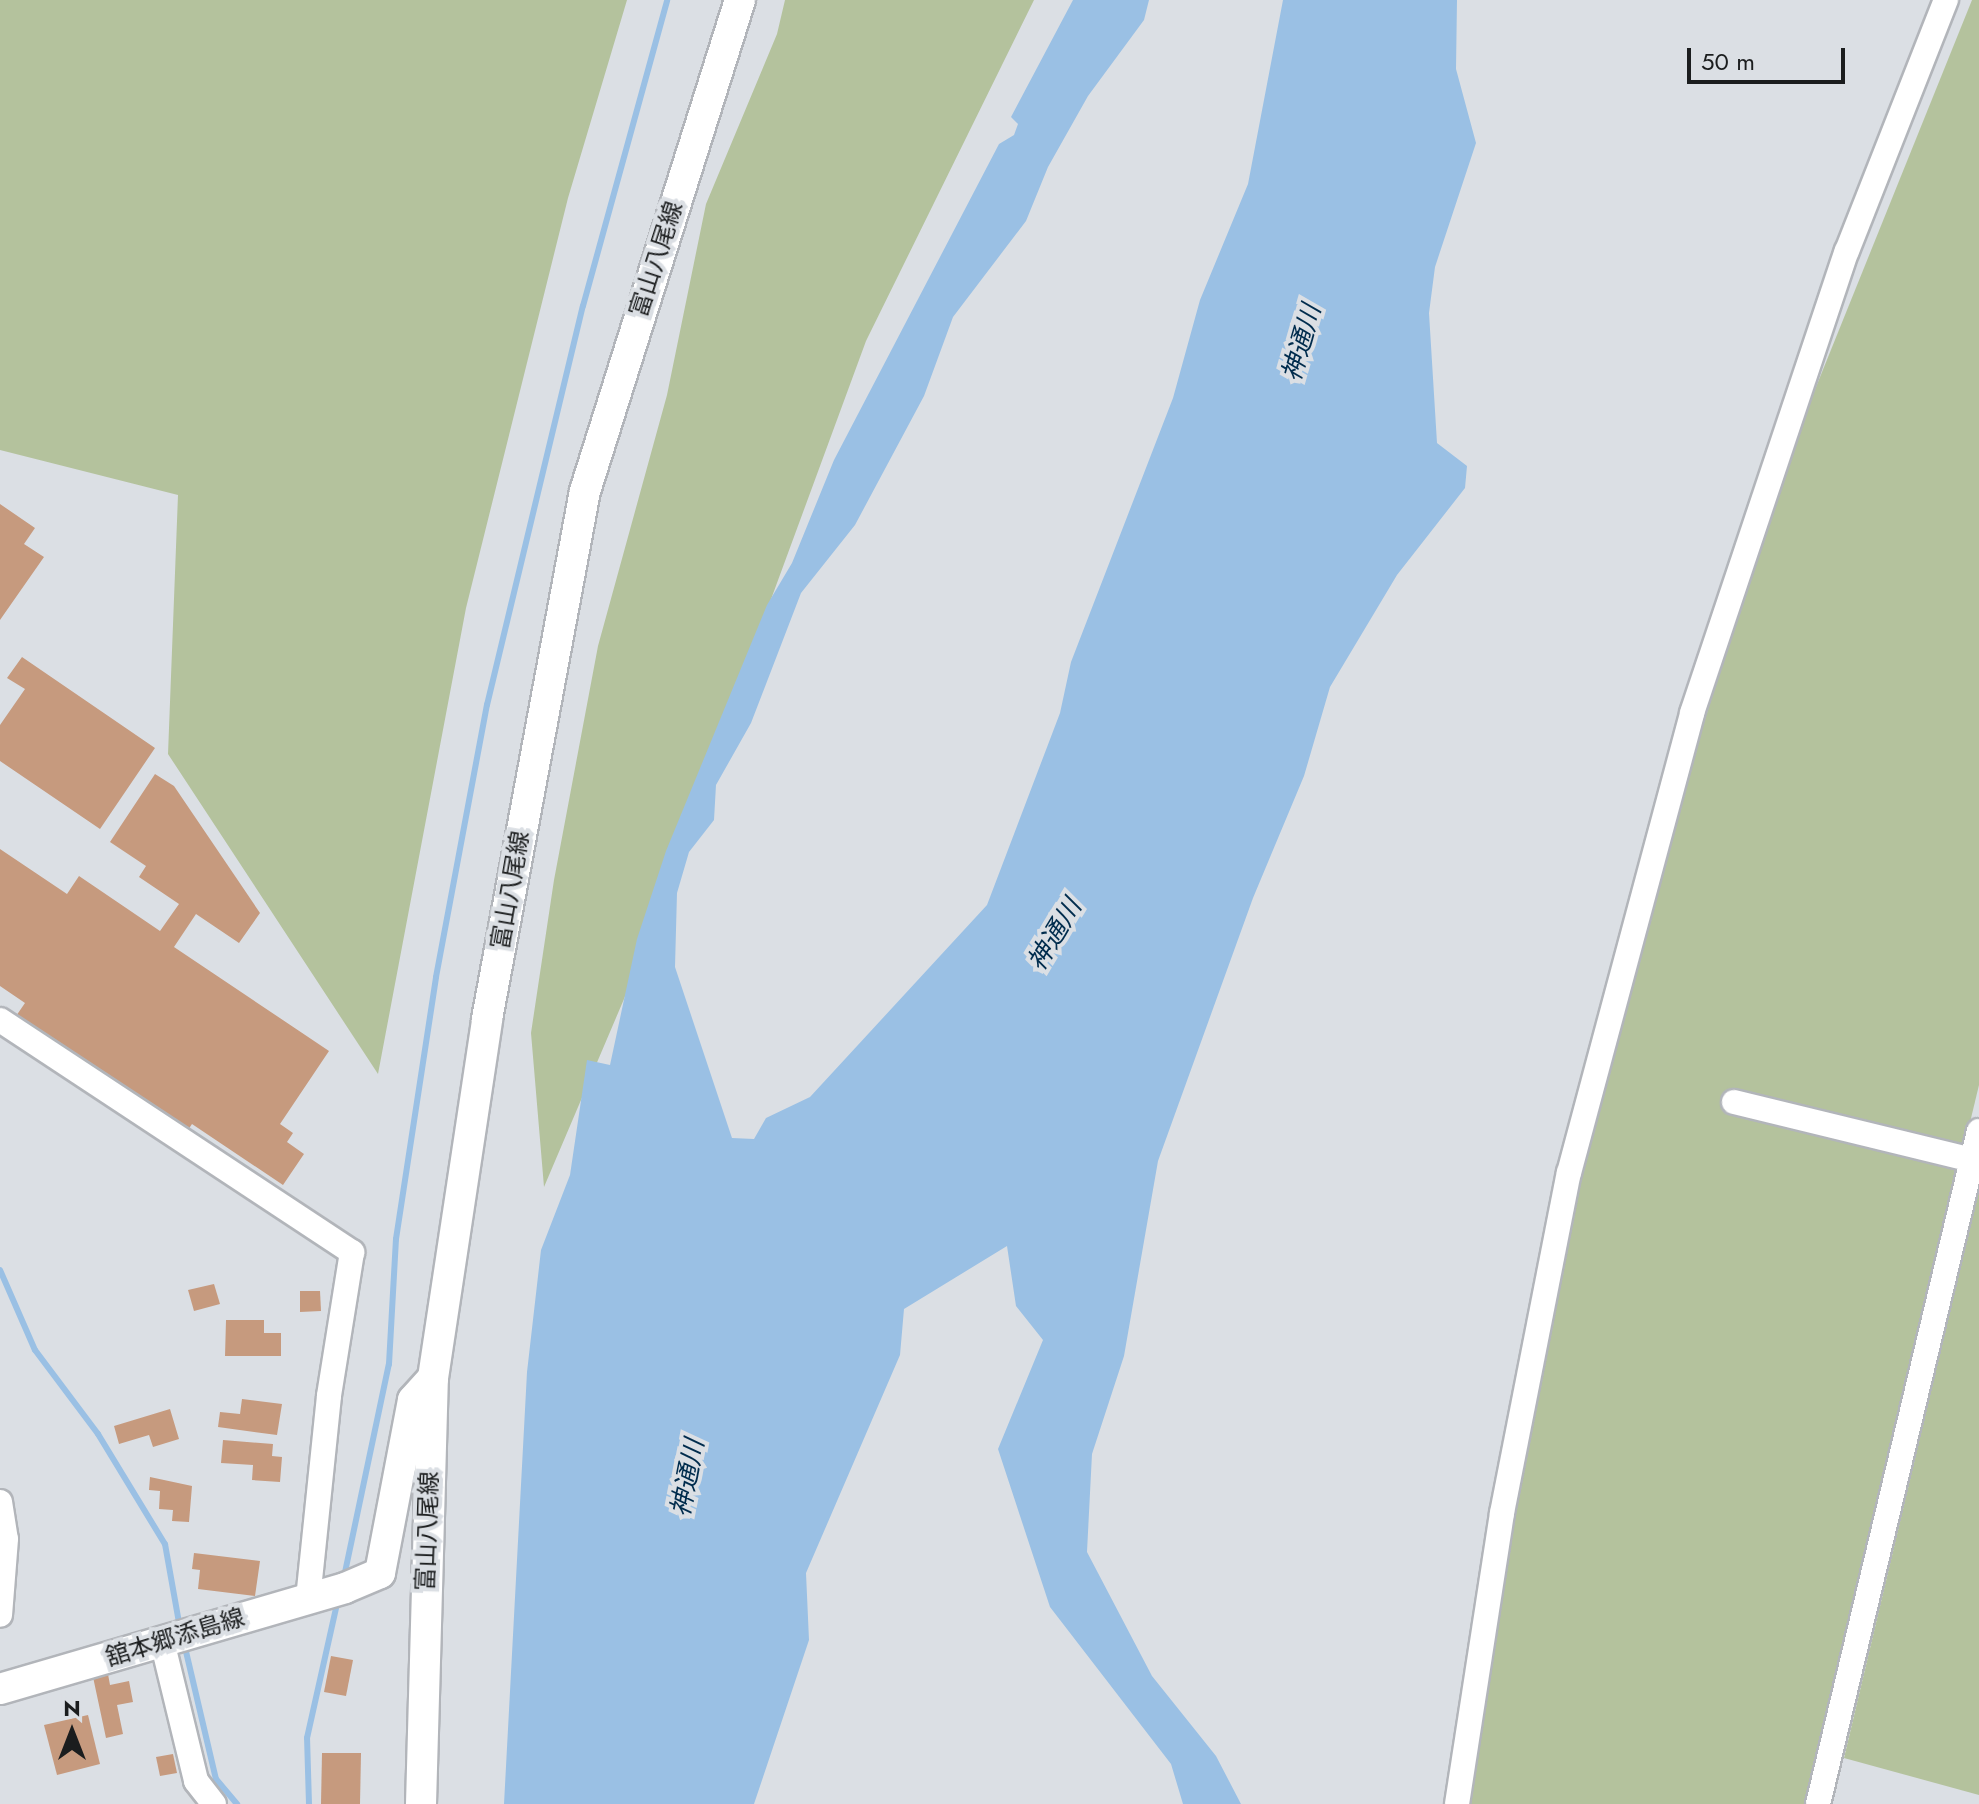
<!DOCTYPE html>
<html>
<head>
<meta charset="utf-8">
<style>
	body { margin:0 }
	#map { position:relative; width:1979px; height:1804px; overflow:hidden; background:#dbdfe4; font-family:Jost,"Noto Sans JP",sans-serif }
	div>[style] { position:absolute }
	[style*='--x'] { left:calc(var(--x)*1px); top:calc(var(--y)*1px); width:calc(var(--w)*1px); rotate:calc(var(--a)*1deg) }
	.green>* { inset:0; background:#b4c29d }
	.water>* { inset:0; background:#9ac0e4 }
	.stream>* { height:6px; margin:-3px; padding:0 3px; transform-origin:3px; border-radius:3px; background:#9ac0e4 }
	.building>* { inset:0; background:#c69a7e }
	.roads { filter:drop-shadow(2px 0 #b2b5ba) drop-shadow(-2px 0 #b2b5ba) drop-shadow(0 2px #b2b5ba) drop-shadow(0 -2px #b2b5ba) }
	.minor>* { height:24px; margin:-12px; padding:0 12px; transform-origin:12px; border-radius:12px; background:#fff }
	.major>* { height:30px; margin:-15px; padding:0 15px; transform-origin:15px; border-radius:15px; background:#fff }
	span { translate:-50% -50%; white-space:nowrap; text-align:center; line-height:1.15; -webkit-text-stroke:8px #dbdfe4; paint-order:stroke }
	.street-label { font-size:24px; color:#1b1d1e }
	.water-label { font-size:26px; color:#002c4d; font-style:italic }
	.north { position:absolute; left:32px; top:1692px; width:80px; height:80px; -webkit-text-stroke:6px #dbdfe4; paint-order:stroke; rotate:0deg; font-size:22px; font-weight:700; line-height:32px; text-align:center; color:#1b1d1e }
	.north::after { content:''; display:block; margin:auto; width:28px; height:36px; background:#1b1d1e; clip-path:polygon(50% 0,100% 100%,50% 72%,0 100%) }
	.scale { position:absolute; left:1687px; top:48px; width:158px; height:36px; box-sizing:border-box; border:4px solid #1b1d1e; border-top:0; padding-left:10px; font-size:24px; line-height:28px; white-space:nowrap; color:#1b1d1e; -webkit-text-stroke:6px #dbdfe4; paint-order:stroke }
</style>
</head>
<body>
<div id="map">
	<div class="green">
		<div style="clip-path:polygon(0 0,627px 0,568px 198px,466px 608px,378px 1074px,168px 754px,178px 495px,0 450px)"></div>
		<div style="clip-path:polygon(785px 0,1034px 0,866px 341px,624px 999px,544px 1187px,531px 1033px,554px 880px,598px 646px,667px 395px,706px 204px,777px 34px)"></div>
		<div style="clip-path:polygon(1972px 0,1979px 0,1979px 1085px,1806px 1804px,1463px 1804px,1517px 1479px,1589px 1134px,1662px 854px,1791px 449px)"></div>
		<div style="clip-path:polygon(1979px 1189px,1979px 1795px,1844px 1758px)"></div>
	</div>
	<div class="water">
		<div style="clip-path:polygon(1073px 0,1149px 0,1144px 20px,1088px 96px,1048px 167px,1026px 221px,953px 317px,924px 396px,855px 525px,801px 593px,751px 723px,716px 785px,714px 820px,689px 852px,677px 893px,675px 967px,732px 1138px,754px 1139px,766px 1118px,810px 1097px,987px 905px,1060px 713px,1071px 662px,1173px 398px,1200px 300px,1248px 184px,1283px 0,1457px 0,1456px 69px,1476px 143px,1435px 267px,1429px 313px,1437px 443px,1467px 466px,1465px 488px,1397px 575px,1330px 687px,1304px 776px,1253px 898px,1158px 1161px,1124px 1356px,1092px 1454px,1087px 1552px,1152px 1676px,1216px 1756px,1241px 1804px,1183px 1804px,1171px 1764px,1050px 1607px,998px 1449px,1043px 1340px,1016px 1306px,1007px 1246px,904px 1309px,900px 1355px,806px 1573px,809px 1640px,754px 1804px,504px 1804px,527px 1372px,541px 1250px,570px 1175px,587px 1060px,610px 1065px,637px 939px,666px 851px,767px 605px,792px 563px,834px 460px,999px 144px,1014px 135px,1018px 124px,1011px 117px)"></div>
	</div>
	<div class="stream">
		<div style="--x:0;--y:1270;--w:87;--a:66.4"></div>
		<div style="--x:35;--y:1350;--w:105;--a:53.1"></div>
		<div style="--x:98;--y:1434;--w:129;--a:58.7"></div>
		<div style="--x:165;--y:1544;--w:85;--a:79.9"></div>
		<div style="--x:344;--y:1577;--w:218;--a:-78.1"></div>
		<div style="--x:389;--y:1364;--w:125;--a:-86.8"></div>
		<div style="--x:396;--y:1239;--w:265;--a:-81.3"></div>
		<div style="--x:436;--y:977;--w:277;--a:-79.4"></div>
		<div style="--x:487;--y:705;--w:410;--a:-76.5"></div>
		<div style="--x:583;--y:306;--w:317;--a:-74.6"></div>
		<div style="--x:184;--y:1643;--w:140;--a:76.8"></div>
		<div style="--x:216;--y:1779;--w:33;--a:50"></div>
		<div style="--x:309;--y:1804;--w:66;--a:-91.7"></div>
		<div style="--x:307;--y:1738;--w:142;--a:-77.4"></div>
	</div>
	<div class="building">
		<div style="clip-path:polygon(0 504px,35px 528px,24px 544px,44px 557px,0 620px)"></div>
		<div style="clip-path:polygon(22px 657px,155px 748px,100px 829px,0 761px,0 725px,25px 689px,7px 678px)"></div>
		<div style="clip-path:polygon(155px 774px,174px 786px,260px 913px,239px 943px,196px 914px,174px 947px,329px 1051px,280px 1124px,293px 1133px,287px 1142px,304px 1154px,283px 1185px,192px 1124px,186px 1133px,14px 1019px,25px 1003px,0 986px,0 849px,67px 894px,79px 876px,160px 931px,179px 904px,139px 877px,146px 866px,110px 842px)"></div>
		<div style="clip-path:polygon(214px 1284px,220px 1304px,194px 1311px,188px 1290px)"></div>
		<div style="clip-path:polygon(300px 1291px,320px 1291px,321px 1311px,300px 1312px)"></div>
		<div style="clip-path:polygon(226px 1320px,264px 1320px,264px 1333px,281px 1333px,281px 1356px,225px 1356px)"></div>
		<div style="clip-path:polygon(242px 1399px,282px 1404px,277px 1435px,218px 1427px,220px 1412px,240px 1414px)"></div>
		<div style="clip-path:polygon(170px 1409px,179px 1439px,153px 1447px,149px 1435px,119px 1444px,114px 1426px)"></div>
		<div style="clip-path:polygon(223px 1440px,273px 1444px,272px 1456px,282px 1457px,280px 1482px,252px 1480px,253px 1465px,221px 1463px)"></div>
		<div style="clip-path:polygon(150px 1477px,192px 1486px,189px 1522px,172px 1521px,173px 1510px,159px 1509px,160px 1491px,149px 1490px)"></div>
		<div style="clip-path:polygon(194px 1553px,260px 1561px,255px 1596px,198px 1589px,200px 1570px,192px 1569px)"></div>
		<div style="clip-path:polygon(331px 1656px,353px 1660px,346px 1696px,324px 1692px)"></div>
		<div style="clip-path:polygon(108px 1674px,110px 1685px,129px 1681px,133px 1702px,117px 1705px,123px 1734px,106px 1738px,93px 1677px)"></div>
		<div style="clip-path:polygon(88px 1715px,100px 1764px,57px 1775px,44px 1725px)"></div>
		<div style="clip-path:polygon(322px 1753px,361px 1753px,360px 1804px,321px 1804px)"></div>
		<div style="clip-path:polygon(173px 1754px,177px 1773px,160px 1776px,156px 1757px)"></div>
	</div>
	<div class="roads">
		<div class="minor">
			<div style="--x:0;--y:1020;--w:422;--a:33.4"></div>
			<div style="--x:352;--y:1252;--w:146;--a:99.1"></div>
			<div style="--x:329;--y:1396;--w:203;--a:95.9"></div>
			<div style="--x:1734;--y:1102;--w:245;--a:13.7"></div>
			<div style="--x:0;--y:1502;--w:37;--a:81"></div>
			<div style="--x:6;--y:1539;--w:76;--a:94.5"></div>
			<div style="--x:162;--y:1641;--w:144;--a:76.3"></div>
			<div style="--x:196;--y:1781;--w:29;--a:52"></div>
			<div style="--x:1457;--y:1804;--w:294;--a:-81.2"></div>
			<div style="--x:1502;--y:1513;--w:347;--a:-78.9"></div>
			<div style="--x:1569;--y:1173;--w:476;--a:-75"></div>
			<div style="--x:1692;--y:713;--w:487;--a:-71.5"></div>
			<div style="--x:1847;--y:251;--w:270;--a:-68.5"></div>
			<div style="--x:1818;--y:1804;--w:692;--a:-76.55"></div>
		</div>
		<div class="major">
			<div style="--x:0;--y:1689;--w:359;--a:-16.3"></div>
			<div style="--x:345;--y:1588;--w:38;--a:-23"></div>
			<div style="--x:380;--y:1573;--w:176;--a:-79.2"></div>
			<div style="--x:413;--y:1400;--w:30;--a:-48"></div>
			<div style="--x:421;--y:1804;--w:426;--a:-88.4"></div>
			<div style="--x:433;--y:1378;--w:363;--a:-81.4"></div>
			<div style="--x:487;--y:1019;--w:537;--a:-79.49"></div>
			<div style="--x:585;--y:491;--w:515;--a:-72.48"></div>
		</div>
	</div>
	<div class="street-label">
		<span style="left:656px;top:259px;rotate:-72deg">富山八尾線</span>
		<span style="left:510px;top:890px;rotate:-80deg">富山八尾線</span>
		<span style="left:427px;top:1531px;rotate:-88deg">富山八尾線</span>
		<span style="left:175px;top:1637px;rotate:-17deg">舘本郷添島線</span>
	</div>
	<div class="water-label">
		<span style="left:1302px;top:343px;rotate:-74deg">神通川</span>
		<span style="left:1055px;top:935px;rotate:-59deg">神通川</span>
		<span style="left:688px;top:1478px;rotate:-79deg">神通川</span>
	</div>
	<div class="north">N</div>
	<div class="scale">50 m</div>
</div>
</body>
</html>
